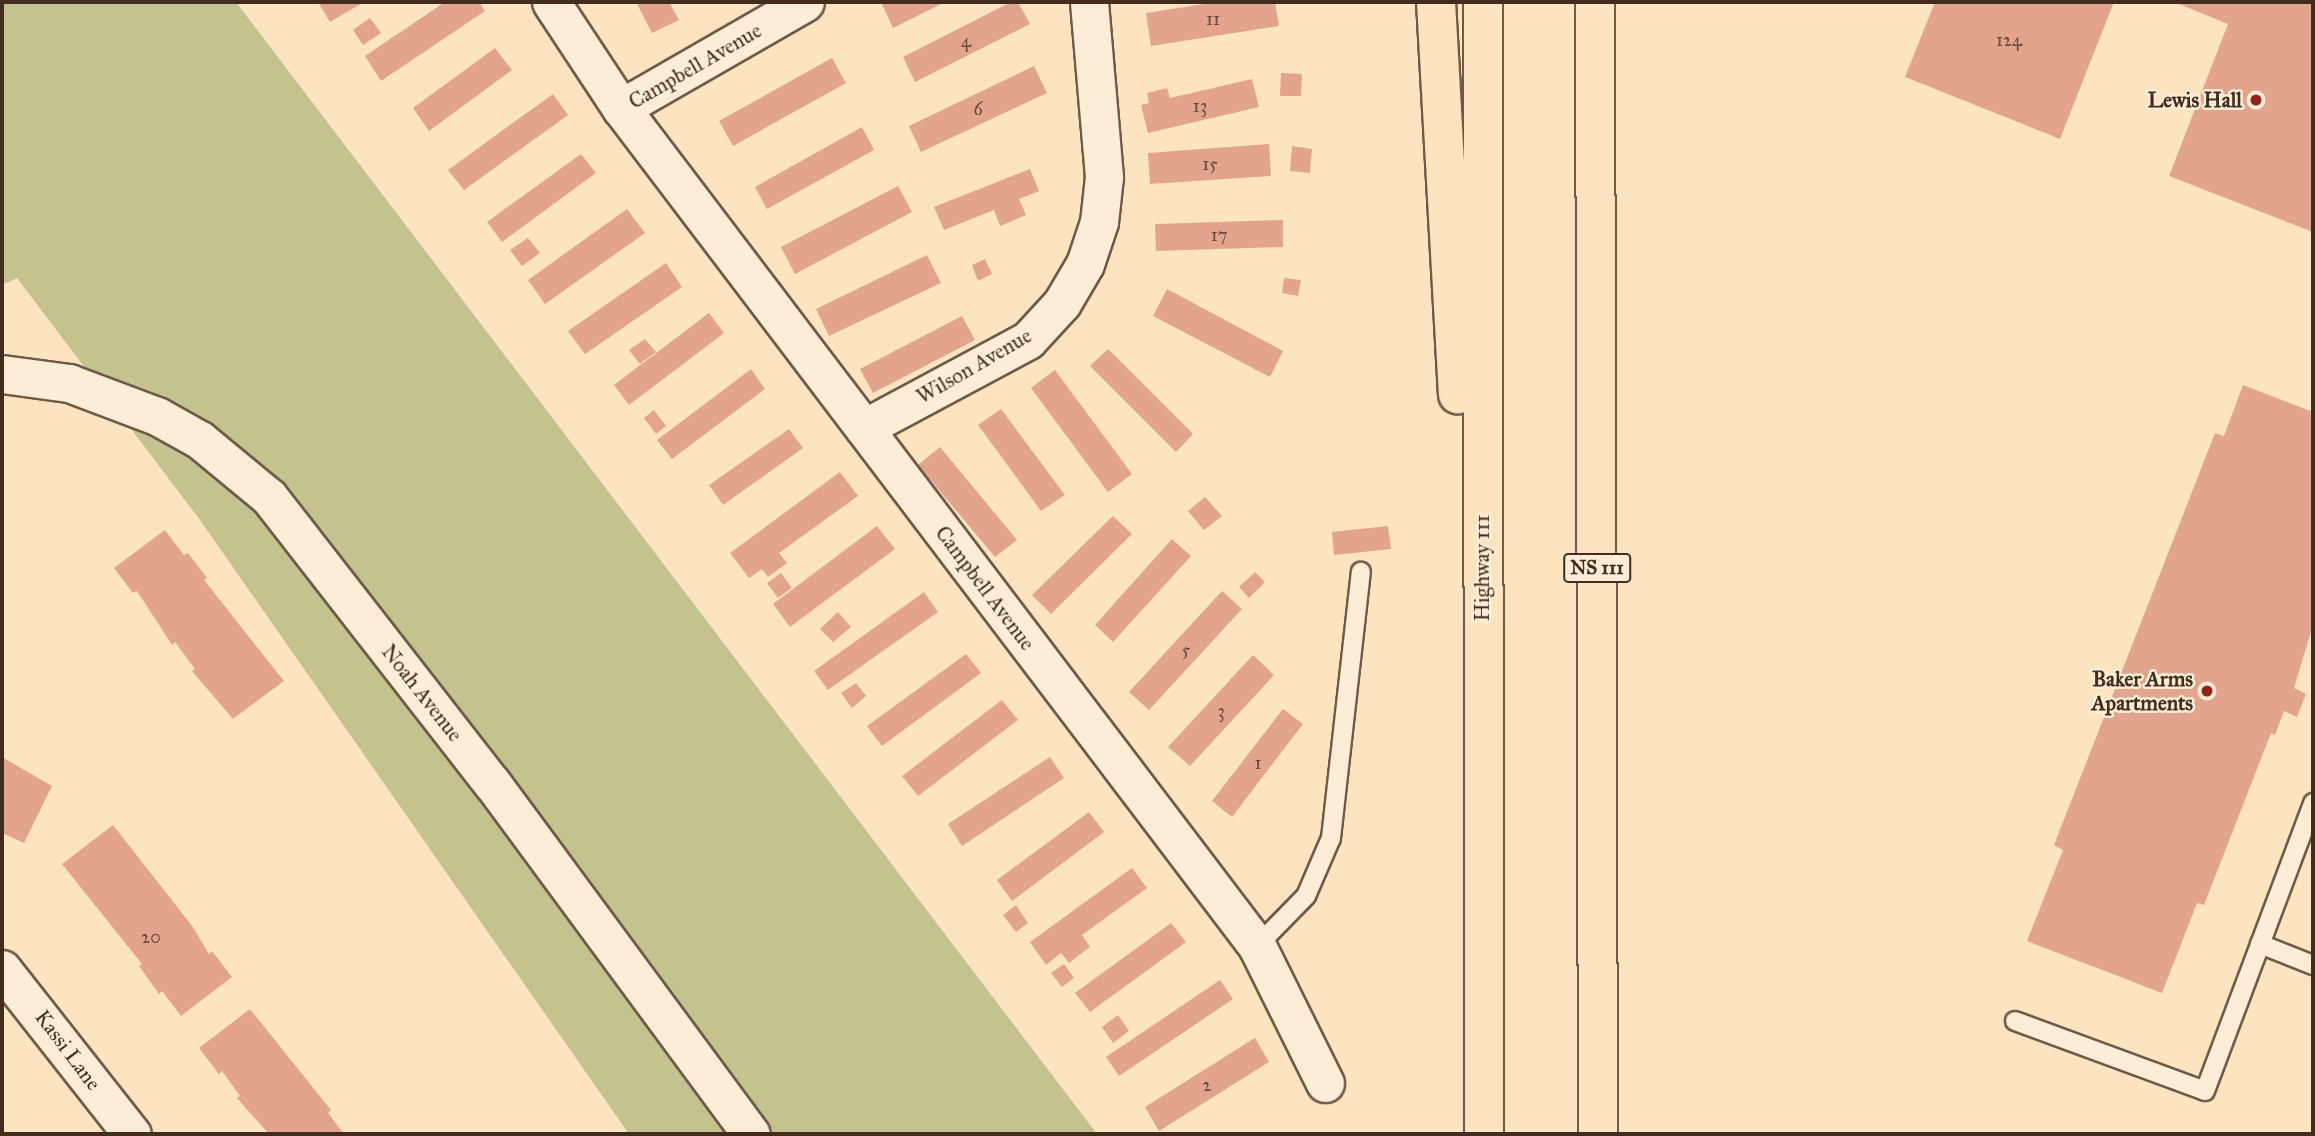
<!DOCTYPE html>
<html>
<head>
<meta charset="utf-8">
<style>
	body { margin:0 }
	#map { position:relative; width:2315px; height:1136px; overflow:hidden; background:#fce4c1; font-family:"IM FELL Great Primer",serif }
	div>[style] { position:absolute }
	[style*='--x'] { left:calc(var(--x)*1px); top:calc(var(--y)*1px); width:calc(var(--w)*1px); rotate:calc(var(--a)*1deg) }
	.green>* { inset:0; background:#c4c28f }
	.building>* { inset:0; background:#e2a48c }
	.roads { filter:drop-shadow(2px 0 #705a47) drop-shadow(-2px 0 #705a47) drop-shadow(0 2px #705a47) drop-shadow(0 -2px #705a47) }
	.service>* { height:18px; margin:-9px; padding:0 9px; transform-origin:9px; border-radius:9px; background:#fdedd7 }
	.minor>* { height:37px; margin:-18.5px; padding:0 18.5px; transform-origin:18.5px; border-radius:18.5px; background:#fdedd7 }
	.motorway>* { height:38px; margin:-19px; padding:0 19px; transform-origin:19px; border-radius:19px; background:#fce4c1 }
	.dots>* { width:19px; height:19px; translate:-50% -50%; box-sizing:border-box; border:4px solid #fdedd7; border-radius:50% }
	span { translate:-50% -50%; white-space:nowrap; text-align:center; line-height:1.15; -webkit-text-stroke:5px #fdedd7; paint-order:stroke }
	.number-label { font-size:18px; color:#6a4a3a }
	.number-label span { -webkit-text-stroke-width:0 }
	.shield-label span { padding:2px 5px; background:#fdedd7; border:2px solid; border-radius:5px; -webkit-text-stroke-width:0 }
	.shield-label { font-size:19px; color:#422c1e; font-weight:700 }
	.street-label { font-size:21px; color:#422c1e }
	.poi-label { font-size:21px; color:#422c1e; font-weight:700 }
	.right { translate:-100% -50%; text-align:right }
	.frame { position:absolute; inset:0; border:4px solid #422c1e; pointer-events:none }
</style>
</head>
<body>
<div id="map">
	<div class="green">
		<div style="clip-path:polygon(2px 2px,236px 2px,1097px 1134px,629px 1134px,200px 520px,17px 278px,2px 285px)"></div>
	</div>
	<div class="building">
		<div style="clip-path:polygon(318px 2px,364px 2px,330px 22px)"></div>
		<div style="clip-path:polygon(445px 2px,479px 2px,485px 11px,381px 81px,365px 56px)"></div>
		<div style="clip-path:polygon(636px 2px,669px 2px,679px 20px,652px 33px)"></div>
		<div style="clip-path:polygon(881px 2px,945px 2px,893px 28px)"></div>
		<div style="clip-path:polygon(1011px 2px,1018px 2px,1030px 24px,915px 82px,903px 57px)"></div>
		<div style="clip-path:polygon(1217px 2px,1275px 2px,1279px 26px,1151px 46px,1146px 13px)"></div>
		<div style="clip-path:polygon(1935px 2px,2114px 2px,2060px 139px,1905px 77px)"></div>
		<div style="clip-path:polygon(2174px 2px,2313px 2px,2313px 232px,2169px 176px,2228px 24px)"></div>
		<div style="clip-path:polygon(370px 18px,381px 33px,363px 45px,353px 30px)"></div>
		<div style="clip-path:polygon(495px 48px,512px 70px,429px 131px,413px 108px)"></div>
		<div style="clip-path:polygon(832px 58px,846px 83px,733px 146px,719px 121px)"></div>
		<div style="clip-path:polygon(1034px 66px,1047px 93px,921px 152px,909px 126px)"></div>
		<div style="clip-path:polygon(1281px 73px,1302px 74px,1301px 96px,1280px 96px)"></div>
		<div style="clip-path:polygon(1252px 79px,1259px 107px,1148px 133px,1141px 105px,1149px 103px,1147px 93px,1167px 88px,1170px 98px)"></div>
		<div style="clip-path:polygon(553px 94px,568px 115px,464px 190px,448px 170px)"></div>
		<div style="clip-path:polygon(862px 127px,874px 150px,767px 209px,755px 187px)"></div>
		<div style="clip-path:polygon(1269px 144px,1271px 176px,1150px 184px,1148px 153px)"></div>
		<div style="clip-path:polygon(1292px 146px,1312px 149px,1310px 173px,1290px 171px)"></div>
		<div style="clip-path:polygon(581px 154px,596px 173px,502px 242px,487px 222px)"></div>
		<div style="clip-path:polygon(1030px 169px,1039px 191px,1019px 199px,1026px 215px,1000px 226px,994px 210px,944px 230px,934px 207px)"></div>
		<div style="clip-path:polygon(898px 186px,912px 212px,795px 274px,781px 247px)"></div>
		<div style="clip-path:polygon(627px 209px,645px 233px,545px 304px,528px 280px)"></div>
		<div style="clip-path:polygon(1283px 220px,1283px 247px,1156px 251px,1155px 224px)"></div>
		<div style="clip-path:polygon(528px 238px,540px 253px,522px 266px,510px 250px)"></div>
		<div style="clip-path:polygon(927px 255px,941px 283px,829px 336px,816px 309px)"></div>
		<div style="clip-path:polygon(985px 259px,992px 274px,978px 281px,972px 265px)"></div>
		<div style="clip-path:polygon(666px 263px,682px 287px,585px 354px,568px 331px)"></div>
		<div style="clip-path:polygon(1284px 278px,1301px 280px,1298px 296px,1282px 293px)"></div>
		<div style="clip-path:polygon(1167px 289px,1283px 351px,1270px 377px,1153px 316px)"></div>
		<div style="clip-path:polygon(709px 313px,724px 333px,629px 405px,614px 385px)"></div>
		<div style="clip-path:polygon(962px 316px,975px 340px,873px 393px,860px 369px)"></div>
		<div style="clip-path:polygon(645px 339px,656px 352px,640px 364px,629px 350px)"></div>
		<div style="clip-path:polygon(1108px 349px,1193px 434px,1176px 452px,1090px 366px)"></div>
		<div style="clip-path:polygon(751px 369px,765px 389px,672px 459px,657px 440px)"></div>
		<div style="clip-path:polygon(1055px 370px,1132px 474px,1108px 492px,1031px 388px)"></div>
		<div style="clip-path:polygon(2243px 385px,2313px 412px,2313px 625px,2294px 688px,2306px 694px,2297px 717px,2284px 711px,2275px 735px,2271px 733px,2204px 905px,2197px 903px,2162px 993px,2027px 941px,2063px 850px,2054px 845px,2215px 433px,2224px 436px)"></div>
		<div style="clip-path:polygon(1001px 409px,1065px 495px,1041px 511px,978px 425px)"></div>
		<div style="clip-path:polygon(654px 410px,666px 426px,656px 434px,644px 418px)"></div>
		<div style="clip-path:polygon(789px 429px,803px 448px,723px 505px,709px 485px)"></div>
		<div style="clip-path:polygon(940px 447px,1017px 540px,995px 557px,918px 465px)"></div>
		<div style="clip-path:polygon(840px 472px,858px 496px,779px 553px,787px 563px,768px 577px,762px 569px,749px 578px,730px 553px)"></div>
		<div style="clip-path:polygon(1205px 497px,1222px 516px,1204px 530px,1188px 511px)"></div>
		<div style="clip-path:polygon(1113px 516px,1132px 534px,1051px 614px,1032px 595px)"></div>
		<div style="clip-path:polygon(877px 526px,895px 549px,790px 627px,773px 604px)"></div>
		<div style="clip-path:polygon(1388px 526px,1391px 549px,1334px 555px,1332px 532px)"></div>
		<div style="clip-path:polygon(165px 530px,184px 555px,188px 553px,207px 578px,204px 580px,284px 681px,233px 719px,192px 671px,195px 669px,175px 642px,172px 645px,137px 591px,133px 593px,114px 568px)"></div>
		<div style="clip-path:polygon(1172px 539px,1191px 556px,1113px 642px,1095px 625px)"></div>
		<div style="clip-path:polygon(1255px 572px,1265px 582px,1249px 598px,1239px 587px)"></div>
		<div style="clip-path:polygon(781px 573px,792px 588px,778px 598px,767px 583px)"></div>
		<div style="clip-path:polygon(1222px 591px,1242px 609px,1149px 710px,1129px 692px)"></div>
		<div style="clip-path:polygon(924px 592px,938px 612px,828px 690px,814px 671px)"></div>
		<div style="clip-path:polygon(838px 612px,851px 627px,833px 642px,820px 629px)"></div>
		<div style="clip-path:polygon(966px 654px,981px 673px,882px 746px,867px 726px)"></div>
		<div style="clip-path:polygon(1253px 655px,1274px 675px,1190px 766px,1168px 747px)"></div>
		<div style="clip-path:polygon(856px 683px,866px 696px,852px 708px,841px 693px)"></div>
		<div style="clip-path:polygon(1002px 700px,1018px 720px,918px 796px,902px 776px)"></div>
		<div style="clip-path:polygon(1283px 709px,1303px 724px,1232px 817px,1212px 801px)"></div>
		<div style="clip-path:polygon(2px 757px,52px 786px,24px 843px,2px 833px)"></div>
		<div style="clip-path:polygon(1050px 757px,1064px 778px,962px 846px,948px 824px)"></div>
		<div style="clip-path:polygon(1089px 812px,1104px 832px,1012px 901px,997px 880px)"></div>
		<div style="clip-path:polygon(113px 825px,193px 927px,209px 954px,212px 951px,232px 977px,181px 1016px,162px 991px,159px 994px,139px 966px,142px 964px,62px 864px)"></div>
		<div style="clip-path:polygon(1132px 868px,1147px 888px,1082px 935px,1090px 947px,1069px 963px,1061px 953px,1046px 965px,1030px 942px)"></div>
		<div style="clip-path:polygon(1016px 905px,1028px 923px,1016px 932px,1003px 915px)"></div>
		<div style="clip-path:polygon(1171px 923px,1186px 942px,1090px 1012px,1075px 993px)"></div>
		<div style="clip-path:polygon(1064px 964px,1074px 978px,1062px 987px,1051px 973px)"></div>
		<div style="clip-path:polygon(1220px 980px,1233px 999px,1119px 1076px,1106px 1057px)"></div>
		<div style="clip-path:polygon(250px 1009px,331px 1110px,328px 1113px,344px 1134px,269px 1134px,237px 1098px,240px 1096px,222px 1071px,219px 1074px,199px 1048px)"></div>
		<div style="clip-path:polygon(1118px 1015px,1129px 1031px,1113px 1043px,1102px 1027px)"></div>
		<div style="clip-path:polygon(1255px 1038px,1269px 1062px,1159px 1131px,1145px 1107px)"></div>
	</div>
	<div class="roads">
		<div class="service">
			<div style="--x:2260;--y:944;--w:57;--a:21.6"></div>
			<div style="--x:1257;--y:946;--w:70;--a:-45.6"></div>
			<div style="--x:1306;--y:896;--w:63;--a:-66.7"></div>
			<div style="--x:1331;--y:838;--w:268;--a:-83.6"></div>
			<div style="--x:2015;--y:1021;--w:202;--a:20.2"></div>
			<div style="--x:2205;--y:1091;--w:308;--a:-69.4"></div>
		</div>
		<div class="minor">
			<div style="--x:551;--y:2;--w:127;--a:56.6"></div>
			<div style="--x:621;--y:108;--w:1052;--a:52.8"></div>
			<div style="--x:1257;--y:946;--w:153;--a:63.6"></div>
			<div style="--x:621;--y:108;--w:212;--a:-29.9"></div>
			<div style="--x:2;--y:374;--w:68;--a:7.7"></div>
			<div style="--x:69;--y:383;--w:94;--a:20.6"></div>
			<div style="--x:157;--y:416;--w:49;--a:29.2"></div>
			<div style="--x:200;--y:440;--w:89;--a:39.6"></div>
			<div style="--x:269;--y:497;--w:363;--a:52.1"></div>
			<div style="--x:492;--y:783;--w:436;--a:53.6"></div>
			<div style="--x:864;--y:428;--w:186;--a:-28.2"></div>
			<div style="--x:1028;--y:340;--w:50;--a:-47.4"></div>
			<div style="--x:1062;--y:303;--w:45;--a:-59.5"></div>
			<div style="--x:1085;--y:264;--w:44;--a:-71.6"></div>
			<div style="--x:1099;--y:222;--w:45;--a:-83.7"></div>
			<div style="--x:1104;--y:177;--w:176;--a:-94.9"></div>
			<div style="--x:2;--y:969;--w:210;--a:51.8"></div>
		</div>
		<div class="motorway">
			<div style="--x:1436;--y:2;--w:393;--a:86.8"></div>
			<div style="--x:1483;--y:2;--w:1132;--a:89.95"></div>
			<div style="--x:1595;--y:2;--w:1132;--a:89.85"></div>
		</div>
	</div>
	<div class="dots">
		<div style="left:2256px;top:100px;background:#8f2418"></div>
		<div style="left:2207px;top:691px;background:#8f2418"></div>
	</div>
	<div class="number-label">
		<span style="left:1213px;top:19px">11</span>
		<span style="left:2009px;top:40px">124</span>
		<span style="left:966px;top:41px">4</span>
		<span style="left:1200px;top:106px">13</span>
		<span style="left:978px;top:109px">6</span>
		<span style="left:1210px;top:164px">15</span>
		<span style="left:1219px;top:235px">17</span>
		<span style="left:1186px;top:650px">5</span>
		<span style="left:1221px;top:711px">3</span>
		<span style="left:1258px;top:763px">1</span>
		<span style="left:151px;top:937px">20</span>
		<span style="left:1207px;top:1085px">2</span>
	</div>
	<div class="shield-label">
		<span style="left:1597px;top:568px">NS 111</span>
	</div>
	<div class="street-label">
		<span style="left:695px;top:66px;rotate:-30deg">Campbell Avenue</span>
		<span style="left:974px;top:366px;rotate:-30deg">Wilson Avenue</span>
		<span style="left:1482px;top:568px;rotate:-90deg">Highway 111</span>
		<span style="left:985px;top:588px;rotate:53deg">Campbell Avenue</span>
		<span style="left:422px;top:693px;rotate:52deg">Noah Avenue</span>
		<span style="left:68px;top:1050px;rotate:53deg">Kassi Lane</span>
	</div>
	<div class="poi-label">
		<span class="right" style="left:2242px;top:100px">Lewis Hall</span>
		<span class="right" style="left:2193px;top:691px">Baker Arms<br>Apartments</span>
	</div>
	<div class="frame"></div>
</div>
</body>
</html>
